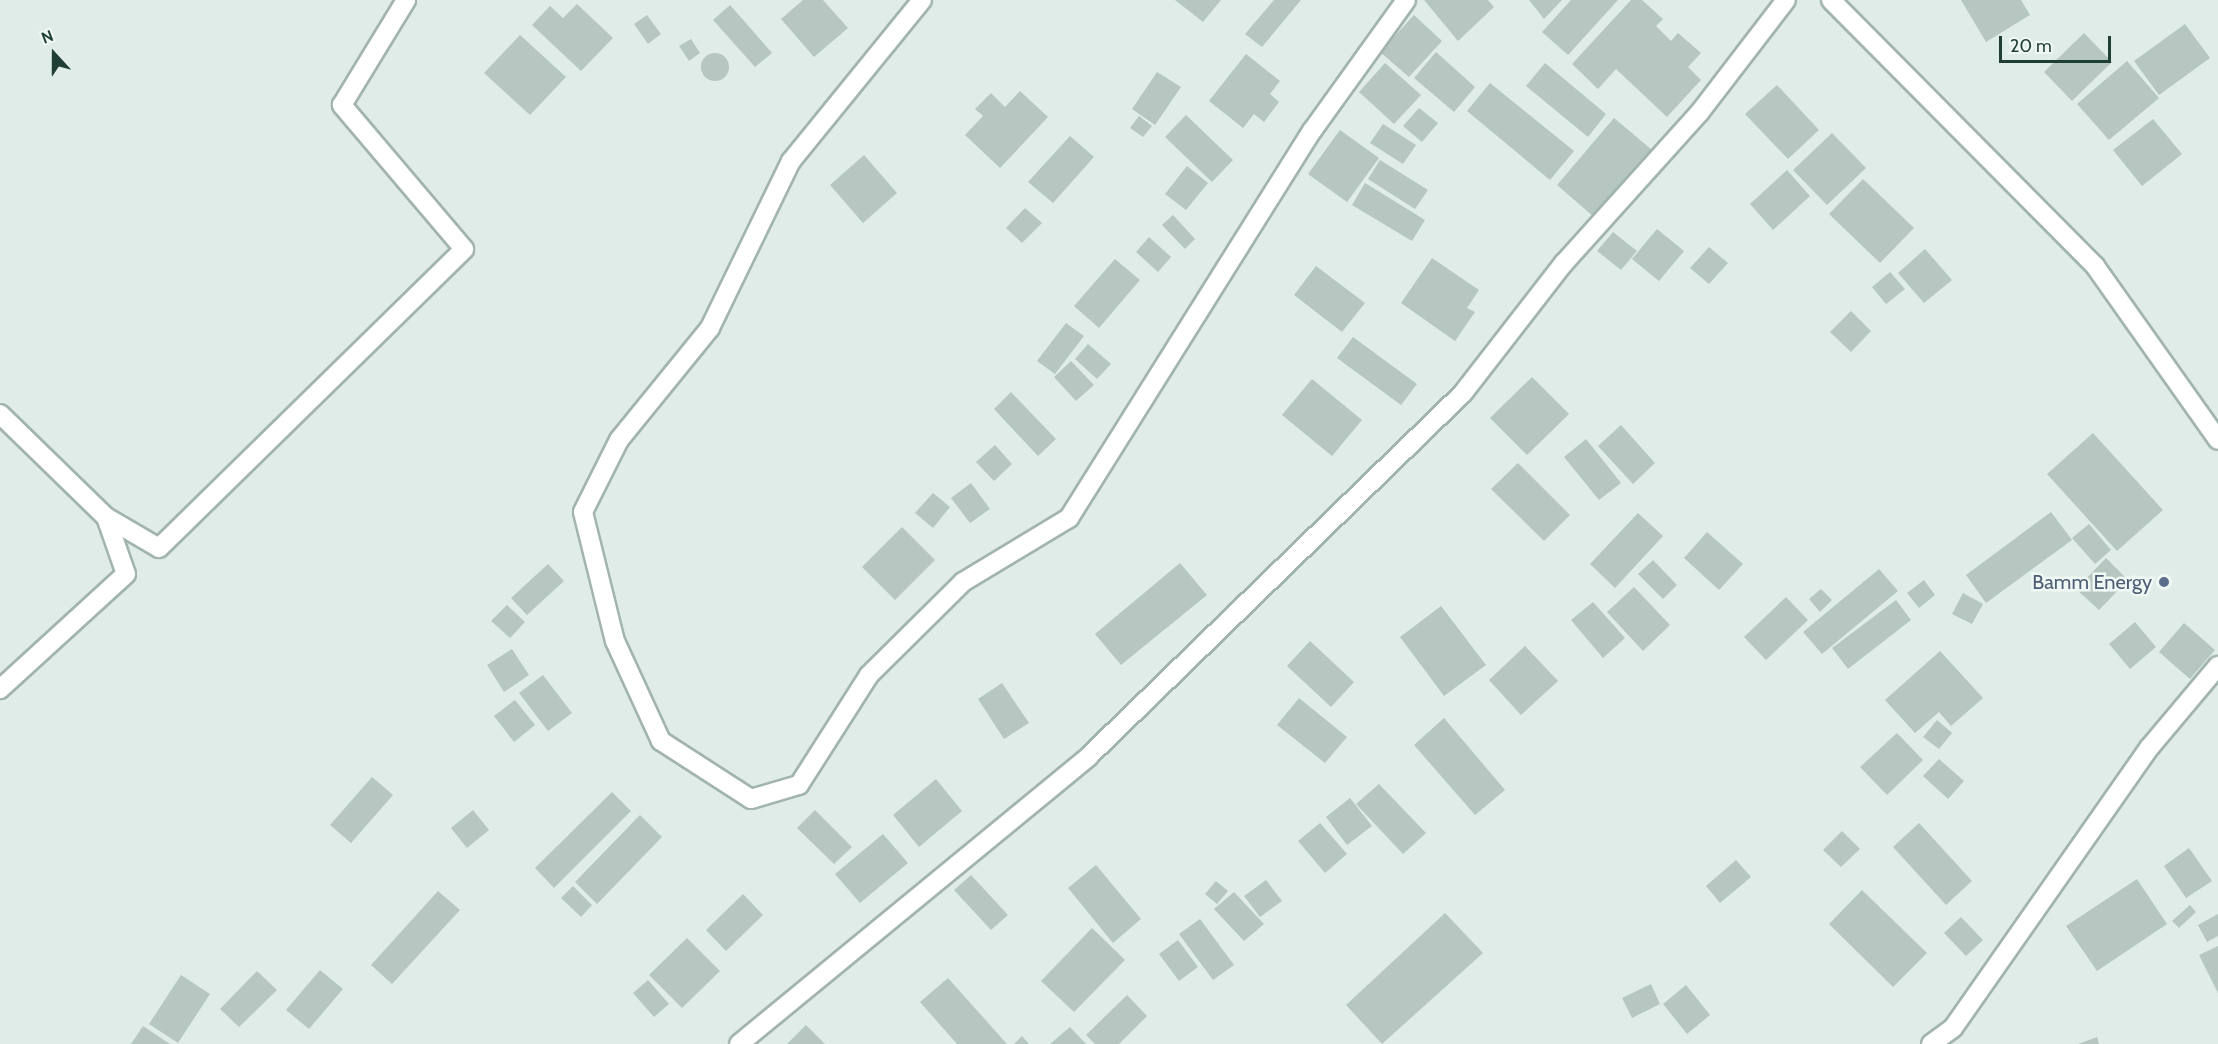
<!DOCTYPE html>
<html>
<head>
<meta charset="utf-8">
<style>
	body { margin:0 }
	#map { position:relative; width:2218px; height:1044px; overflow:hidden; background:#e0ece7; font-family:Cabin,sans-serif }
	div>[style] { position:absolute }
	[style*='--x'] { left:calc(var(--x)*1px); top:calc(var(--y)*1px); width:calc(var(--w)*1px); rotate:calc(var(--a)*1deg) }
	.building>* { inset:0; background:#b5c7c0 }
	.round { border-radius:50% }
	.roads { filter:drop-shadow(2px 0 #a2b4ae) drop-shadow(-2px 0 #a2b4ae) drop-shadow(0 2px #a2b4ae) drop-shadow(0 -2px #a2b4ae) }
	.minor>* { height:18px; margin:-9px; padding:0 9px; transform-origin:9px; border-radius:9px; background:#fff }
	.dots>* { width:16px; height:16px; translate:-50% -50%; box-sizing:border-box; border:3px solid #f0f8f5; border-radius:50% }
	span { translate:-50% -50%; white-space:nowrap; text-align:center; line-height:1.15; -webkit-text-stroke:5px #f0f8f5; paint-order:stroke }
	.service-label { font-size:20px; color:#4e5e75 }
	.right { translate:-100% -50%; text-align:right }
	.north { position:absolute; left:24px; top:24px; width:60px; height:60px; -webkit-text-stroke:4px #f0f8f5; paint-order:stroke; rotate:339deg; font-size:16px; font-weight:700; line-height:24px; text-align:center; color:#1f3e36 }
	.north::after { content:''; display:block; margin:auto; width:21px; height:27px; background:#1f3e36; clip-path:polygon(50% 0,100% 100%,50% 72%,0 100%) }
	.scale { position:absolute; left:1999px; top:36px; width:112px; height:27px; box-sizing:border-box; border:3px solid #1f3e36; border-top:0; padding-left:8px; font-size:18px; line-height:21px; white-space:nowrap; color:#1f3e36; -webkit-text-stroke:4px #f0f8f5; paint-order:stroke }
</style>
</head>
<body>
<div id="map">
	<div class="building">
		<div style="clip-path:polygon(803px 0,823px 0,848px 28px,814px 57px,781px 19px)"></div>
		<div style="clip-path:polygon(1175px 0,1221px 0,1203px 22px)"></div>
		<div style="clip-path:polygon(1274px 0,1301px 0,1262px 47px,1245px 34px)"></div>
		<div style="clip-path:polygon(1424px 0,1488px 0,1494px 7px,1458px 41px)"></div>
		<div style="clip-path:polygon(1529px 0,1562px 0,1544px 19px)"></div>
		<div style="clip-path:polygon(1571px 0,1618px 0,1568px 55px,1542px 32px)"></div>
		<div style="clip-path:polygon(1631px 0,1642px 0,1663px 19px,1656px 26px,1671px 41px,1678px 33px,1701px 53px,1688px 67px,1701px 80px,1667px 117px,1616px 69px,1598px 89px,1572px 64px)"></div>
		<div style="clip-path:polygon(1961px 0,2021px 0,2030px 15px,1986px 42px)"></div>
		<div style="clip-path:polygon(577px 4px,613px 38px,581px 71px,532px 25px,550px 6px,563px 18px)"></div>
		<div style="clip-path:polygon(730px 5px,772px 53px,755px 67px,713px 20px)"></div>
		<div style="clip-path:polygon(647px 15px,661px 34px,648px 44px,634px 24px)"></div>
		<div style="clip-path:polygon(1414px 15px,1442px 41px,1409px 77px,1380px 52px)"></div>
		<div style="clip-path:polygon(2185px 24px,2210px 58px,2159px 95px,2134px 61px)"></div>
		<div style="clip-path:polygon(2084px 33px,2112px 62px,2072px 101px,2044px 72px)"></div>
		<div style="clip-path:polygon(520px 35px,566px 77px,530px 115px,484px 73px)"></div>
		<div style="clip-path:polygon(691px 39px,700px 53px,689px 61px,679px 46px)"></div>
		<div style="clip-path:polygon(1436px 52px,1475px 87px,1454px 112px,1414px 78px)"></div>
		<div class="round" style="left:701px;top:53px;width:28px;height:28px"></div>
		<div style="clip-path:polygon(1246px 54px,1280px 81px,1270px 94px,1279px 102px,1264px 122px,1254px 114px,1243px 128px,1209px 101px)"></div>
		<div style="clip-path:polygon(2127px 61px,2159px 98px,2109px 140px,2077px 104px)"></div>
		<div style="clip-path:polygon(1385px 63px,1421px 95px,1394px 124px,1359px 92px)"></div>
		<div style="clip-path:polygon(1545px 63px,1606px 114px,1588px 137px,1526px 86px)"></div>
		<div style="clip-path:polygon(1157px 72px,1181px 87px,1155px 125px,1132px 109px)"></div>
		<div style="clip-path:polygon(1490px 83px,1574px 151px,1550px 180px,1467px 111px)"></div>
		<div style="clip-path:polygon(1777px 85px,1819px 130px,1788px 159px,1745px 114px)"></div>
		<div style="clip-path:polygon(1020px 91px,1048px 117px,1000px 168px,965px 135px,983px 116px,975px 109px,991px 93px,1005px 107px)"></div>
		<div style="clip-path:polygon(1419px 108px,1438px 123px,1422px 142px,1403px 126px)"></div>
		<div style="clip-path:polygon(1186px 115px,1233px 160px,1212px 182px,1165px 137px)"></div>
		<div style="clip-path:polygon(1139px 116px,1152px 126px,1143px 137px,1130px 128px)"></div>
		<div style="clip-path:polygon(1614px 118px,1652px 150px,1594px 217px,1557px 185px)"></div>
		<div style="clip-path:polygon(2153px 119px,2182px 154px,2142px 186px,2113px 150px)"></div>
		<div style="clip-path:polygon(1383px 124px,1416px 145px,1403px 164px,1370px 143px)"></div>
		<div style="clip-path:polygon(1340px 130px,1379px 158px,1347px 202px,1308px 174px)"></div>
		<div style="clip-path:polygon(1832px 133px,1866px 168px,1827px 205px,1793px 170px)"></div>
		<div style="clip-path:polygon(1070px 136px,1094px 157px,1053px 203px,1028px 182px)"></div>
		<div style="clip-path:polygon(864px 155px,897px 193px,863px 223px,830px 185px)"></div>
		<div style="clip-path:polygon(1380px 160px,1428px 190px,1415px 209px,1368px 179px)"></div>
		<div style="clip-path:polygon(1187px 166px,1208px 183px,1186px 210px,1165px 194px)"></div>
		<div style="clip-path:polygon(1787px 170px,1810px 196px,1773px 230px,1750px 204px)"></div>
		<div style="clip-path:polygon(1863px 179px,1914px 228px,1880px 263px,1829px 214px)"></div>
		<div style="clip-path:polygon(1365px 183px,1425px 220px,1412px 241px,1352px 205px)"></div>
		<div style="clip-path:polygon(1025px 208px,1042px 223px,1022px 243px,1006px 228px)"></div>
		<div style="clip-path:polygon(1173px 215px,1195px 239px,1185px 249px,1162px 225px)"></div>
		<div style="clip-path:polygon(1657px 229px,1684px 251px,1659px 281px,1632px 259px)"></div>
		<div style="clip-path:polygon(1613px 232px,1637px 251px,1621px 270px,1597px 251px)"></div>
		<div style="clip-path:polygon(1149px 237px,1171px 257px,1158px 272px,1136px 252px)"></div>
		<div style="clip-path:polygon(1709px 247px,1728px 263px,1709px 284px,1690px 268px)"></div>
		<div style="clip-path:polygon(1925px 249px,1952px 280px,1924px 303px,1898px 273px)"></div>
		<div style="clip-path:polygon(1432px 258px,1479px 290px,1467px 308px,1475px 312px,1455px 341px,1401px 303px)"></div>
		<div style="clip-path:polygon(1115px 259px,1140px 280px,1099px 328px,1074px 306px)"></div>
		<div style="clip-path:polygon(1316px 266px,1365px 303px,1342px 332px,1294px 295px)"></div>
		<div style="clip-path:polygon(1890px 272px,1905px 289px,1886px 304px,1872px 287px)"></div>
		<div style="clip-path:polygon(1851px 311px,1871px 331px,1851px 352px,1830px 332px)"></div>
		<div style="clip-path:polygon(1066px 323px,1084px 336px,1055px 374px,1037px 361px)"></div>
		<div style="clip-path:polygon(1353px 337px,1417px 384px,1401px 405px,1337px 358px)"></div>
		<div style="clip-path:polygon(1088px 344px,1111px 364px,1097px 379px,1075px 359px)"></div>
		<div style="clip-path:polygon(1071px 361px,1094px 385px,1076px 401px,1054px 377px)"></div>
		<div style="clip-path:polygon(1532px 377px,1569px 414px,1527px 455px,1490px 418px)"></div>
		<div style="clip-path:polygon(1312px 379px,1362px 420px,1332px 456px,1282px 415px)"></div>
		<div style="clip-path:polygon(1011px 392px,1056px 439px,1038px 456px,994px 409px)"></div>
		<div style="clip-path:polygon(1621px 425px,1655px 463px,1633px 484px,1598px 446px)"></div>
		<div style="clip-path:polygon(2093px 433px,2163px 510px,2117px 551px,2047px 474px)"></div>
		<div style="clip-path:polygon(1586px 439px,1621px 483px,1599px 500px,1564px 457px)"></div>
		<div style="clip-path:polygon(995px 445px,1012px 464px,994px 481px,976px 462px)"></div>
		<div style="clip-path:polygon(1518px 463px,1570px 515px,1544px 541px,1491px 489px)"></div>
		<div style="clip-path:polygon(971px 483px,990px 509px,970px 523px,951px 498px)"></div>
		<div style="clip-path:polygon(933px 493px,950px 507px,933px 528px,915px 513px)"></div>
		<div style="clip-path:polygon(2051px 512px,2072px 540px,1986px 603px,1966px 575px)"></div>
		<div style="clip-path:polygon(1638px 513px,1663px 536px,1615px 588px,1590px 564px)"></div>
		<div style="clip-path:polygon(2089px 524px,2111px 550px,2095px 564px,2072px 538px)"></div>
		<div style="clip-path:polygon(902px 527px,935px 560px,895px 600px,862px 567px)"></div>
		<div style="clip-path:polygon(1707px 532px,1743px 564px,1719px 590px,1684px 558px)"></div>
		<div style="clip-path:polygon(2106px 558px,2128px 580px,2099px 610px,2076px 589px)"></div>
		<div style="clip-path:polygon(1653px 560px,1677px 585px,1663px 599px,1638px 574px)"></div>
		<div style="clip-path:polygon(1180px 563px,1207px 595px,1121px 665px,1095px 634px)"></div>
		<div style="clip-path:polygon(548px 564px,564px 581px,527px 615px,511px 598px)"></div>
		<div style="clip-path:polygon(1879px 569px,1898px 591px,1822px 654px,1803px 632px)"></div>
		<div style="clip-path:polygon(1924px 580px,1935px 595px,1919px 608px,1907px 593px)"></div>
		<div style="clip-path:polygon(1634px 587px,1670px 625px,1643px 651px,1607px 612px)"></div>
		<div style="clip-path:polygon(1821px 589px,1832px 600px,1820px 612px,1809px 599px)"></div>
		<div style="clip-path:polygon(1963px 593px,1983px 604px,1972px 624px,1952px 614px)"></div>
		<div style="clip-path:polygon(1786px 597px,1808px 620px,1766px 660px,1744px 637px)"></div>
		<div style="clip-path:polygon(1896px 600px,1911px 620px,1848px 669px,1832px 648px)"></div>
		<div style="clip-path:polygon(1593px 602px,1625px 638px,1603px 658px,1571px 620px)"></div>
		<div style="clip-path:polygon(507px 605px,525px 622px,510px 638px,491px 621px)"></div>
		<div style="clip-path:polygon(1441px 606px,1486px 665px,1444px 696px,1400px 637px)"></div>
		<div style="clip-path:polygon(2135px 622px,2156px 647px,2130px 669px,2109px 644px)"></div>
		<div style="clip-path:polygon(2184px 623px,2215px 650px,2190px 679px,2159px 652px)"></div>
		<div style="clip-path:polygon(1310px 641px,1354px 682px,1331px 707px,1287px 666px)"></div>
		<div style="clip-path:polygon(1525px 646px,1558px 681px,1521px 715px,1489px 680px)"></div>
		<div style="clip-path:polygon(512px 649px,529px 675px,504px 692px,487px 665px)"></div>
		<div style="clip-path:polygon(1940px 651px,1983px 698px,1951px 726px,1939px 712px,1915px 733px,1885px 700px)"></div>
		<div style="clip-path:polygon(543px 675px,572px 713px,548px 731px,519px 693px)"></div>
		<div style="clip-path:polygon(1002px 683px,1029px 723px,1004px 739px,978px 699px)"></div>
		<div style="clip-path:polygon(1299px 698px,1347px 737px,1325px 763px,1277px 725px)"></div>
		<div style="clip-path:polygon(515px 700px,535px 725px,514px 742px,494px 716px)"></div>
		<div style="clip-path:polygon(1444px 718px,1505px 790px,1475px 815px,1414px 745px)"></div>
		<div style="clip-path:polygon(1937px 720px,1952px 733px,1939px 749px,1923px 737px)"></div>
		<div style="clip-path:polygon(1897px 733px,1923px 760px,1887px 795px,1860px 767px)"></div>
		<div style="clip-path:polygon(1939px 759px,1964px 781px,1948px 799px,1923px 776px)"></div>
		<div style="clip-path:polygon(372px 777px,393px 795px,351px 843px,330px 825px)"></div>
		<div style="clip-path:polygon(936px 779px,962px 811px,919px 847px,893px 815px)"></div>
		<div style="clip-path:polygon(1379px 784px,1426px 833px,1403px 854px,1356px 804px)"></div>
		<div style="clip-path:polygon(612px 792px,631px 811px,554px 888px,535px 868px)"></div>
		<div style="clip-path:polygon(1350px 798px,1372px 826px,1347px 845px,1326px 817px)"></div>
		<div style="clip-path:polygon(473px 810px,489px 830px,467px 848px,451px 828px)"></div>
		<div style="clip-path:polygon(815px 810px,852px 847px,834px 864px,797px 828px)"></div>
		<div style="clip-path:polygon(640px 815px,662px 837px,597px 904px,575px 882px)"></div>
		<div style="clip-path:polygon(1320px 823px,1347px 854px,1325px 873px,1298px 841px)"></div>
		<div style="clip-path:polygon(1919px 823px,1972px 881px,1946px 905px,1893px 847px)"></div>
		<div style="clip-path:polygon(1842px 831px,1860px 849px,1841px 867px,1823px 850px)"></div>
		<div style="clip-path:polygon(883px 834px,908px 863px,860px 903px,835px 874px)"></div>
		<div style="clip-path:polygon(2189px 848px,2212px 881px,2186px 898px,2164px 866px)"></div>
		<div style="clip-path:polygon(1736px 860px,1751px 877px,1720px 903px,1706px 886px)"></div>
		<div style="clip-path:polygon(1096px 865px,1141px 919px,1113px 943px,1068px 888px)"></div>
		<div style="clip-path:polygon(971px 875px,1008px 915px,991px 930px,954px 890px)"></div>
		<div style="clip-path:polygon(2137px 879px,2167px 924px,2097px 971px,2066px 926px)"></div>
		<div style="clip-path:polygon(1266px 880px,1282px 901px,1260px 917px,1244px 896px)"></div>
		<div style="clip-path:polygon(1216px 881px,1228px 891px,1217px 904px,1205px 894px)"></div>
		<div style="clip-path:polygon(573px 886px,592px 905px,581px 917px,561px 898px)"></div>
		<div style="clip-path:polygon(1862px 890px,1927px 953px,1893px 987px,1829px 924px)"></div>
		<div style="clip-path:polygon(438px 891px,460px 910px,392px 984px,371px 965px)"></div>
		<div style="clip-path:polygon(1234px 892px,1264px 924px,1244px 941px,1214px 909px)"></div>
		<div style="clip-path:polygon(743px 894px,763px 915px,726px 951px,706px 930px)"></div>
		<div style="clip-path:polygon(2190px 905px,2196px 912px,2179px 928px,2172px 921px)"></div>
		<div style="clip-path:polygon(1445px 913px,1483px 953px,1382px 1044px,1346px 1005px)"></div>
		<div style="clip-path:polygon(2218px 914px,2218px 936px,2207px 942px,2198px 925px)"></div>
		<div style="clip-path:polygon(1961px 917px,1983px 940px,1966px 956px,1944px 933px)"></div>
		<div style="clip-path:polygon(1200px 919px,1234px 965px,1213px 980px,1179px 934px)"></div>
		<div style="clip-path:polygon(1092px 928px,1125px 960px,1074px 1012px,1041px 981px)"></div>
		<div style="clip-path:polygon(687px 938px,720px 971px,682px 1008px,649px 975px)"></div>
		<div style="clip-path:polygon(1178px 940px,1198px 967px,1179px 981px,1159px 954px)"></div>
		<div style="clip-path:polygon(2218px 946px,2218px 993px,2199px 955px)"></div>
		<div style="clip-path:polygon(320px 970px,343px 989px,309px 1029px,286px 1010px)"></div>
		<div style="clip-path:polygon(257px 971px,277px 990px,239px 1027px,220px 1009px)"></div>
		<div style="clip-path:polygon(181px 975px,210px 994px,178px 1043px,149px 1024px)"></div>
		<div style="clip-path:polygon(948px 978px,1007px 1044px,957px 1044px,920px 1002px)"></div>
		<div style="clip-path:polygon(648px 980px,669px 1004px,654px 1017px,633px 993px)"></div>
		<div style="clip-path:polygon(1651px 984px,1660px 1004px,1632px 1018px,1622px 998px)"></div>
		<div style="clip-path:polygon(1686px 985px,1710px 1015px,1687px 1034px,1663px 1004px)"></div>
		<div style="clip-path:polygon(1127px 995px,1147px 1016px,1119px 1044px,1095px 1044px,1086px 1035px)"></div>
		<div style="clip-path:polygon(806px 1025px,825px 1044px,787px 1044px)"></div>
		<div style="clip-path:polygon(143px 1026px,170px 1044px,131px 1044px)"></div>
		<div style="clip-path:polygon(1070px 1027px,1086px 1044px,1050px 1044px)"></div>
		<div style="clip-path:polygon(1022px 1036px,1029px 1044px,1014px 1044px)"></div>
		<div style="clip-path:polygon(2097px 1037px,2099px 1044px,2078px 1044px)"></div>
	</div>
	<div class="roads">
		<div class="minor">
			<div style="--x:922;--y:0;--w:208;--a:129.1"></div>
			<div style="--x:791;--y:161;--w:186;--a:115.9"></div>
			<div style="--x:710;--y:328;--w:144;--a:129.1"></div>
			<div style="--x:619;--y:440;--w:80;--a:116.6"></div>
			<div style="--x:583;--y:512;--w:133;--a:76.1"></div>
			<div style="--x:615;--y:641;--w:110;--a:65.3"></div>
			<div style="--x:661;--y:741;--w:107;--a:32.8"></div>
			<div style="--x:751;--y:799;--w:50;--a:-16.3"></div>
			<div style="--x:799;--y:785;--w:130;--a:-57.5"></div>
			<div style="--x:869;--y:675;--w:132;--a:-44.7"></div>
			<div style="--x:963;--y:582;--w:124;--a:-31.1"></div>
			<div style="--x:1069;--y:518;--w:457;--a:-57.9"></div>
			<div style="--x:1312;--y:131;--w:161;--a:-54.3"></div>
			<div style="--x:1831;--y:0;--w:375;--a:45.2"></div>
			<div style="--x:2095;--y:266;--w:213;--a:54.7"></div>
			<div style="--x:0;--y:414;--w:148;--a:44.2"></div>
			<div style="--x:106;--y:517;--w:60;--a:70.7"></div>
			<div style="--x:126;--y:574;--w:171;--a:137.6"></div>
			<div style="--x:106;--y:517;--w:61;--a:30.3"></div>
			<div style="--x:159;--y:548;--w:427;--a:-44.4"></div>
			<div style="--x:464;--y:249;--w:189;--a:-130.3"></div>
			<div style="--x:342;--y:105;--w:123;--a:-58.6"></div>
			<div style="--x:739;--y:1044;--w:453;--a:-39.4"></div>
			<div style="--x:1089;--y:756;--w:521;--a:-44.14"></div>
			<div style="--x:1463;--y:393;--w:165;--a:-52.2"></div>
			<div style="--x:1564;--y:263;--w:203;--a:-48"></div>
			<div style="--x:1700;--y:112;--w:141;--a:-52.5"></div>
			<div style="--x:1931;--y:1044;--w:27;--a:-36"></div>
			<div style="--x:1953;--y:1028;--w:343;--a:-55"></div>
			<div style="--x:2150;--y:747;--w:106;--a:-50"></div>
		</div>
	</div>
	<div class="dots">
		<div style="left:2164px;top:582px;background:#5c6f8a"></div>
	</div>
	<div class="service-label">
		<span class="right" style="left:2152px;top:582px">Bamm Energy</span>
	</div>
	<div class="north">N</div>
	<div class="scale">20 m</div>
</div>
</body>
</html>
